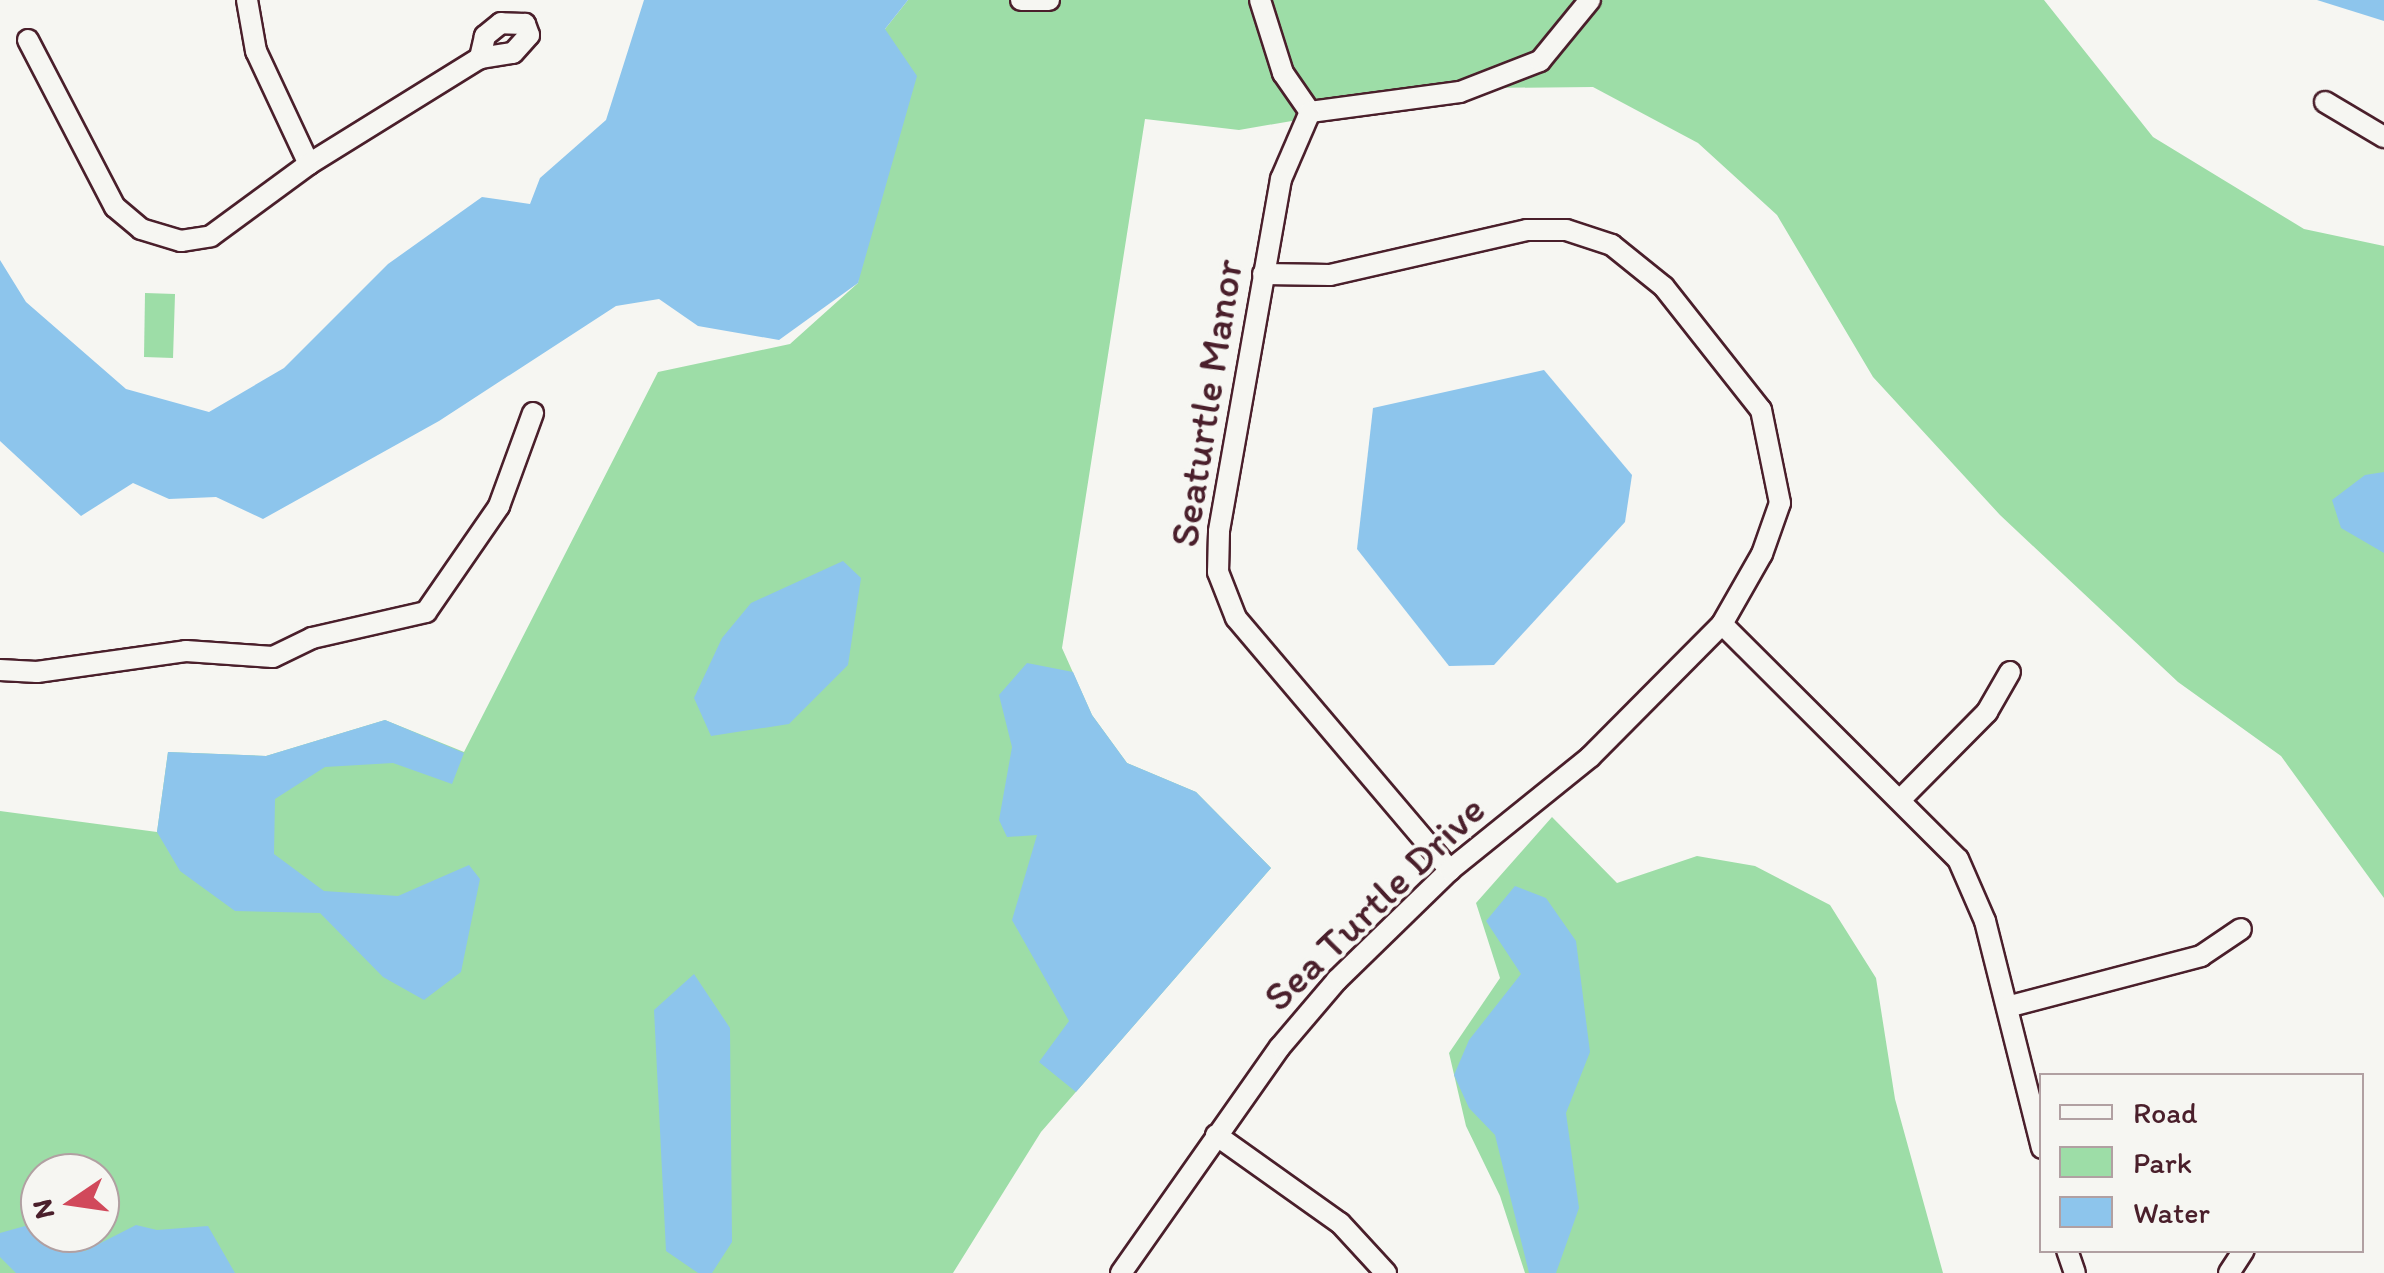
<!DOCTYPE html>
<html>
<head>
<meta charset="utf-8">
<style>
	body { margin:0 }
	#map { position:relative; width:2384px; height:1273px; overflow:hidden; background:#f6f6f2; font-family:Itim,sans-serif }
	div>[style] { position:absolute }
	[style*='--x'] { left:calc(var(--x)*1px); top:calc(var(--y)*1px); width:calc(var(--w)*1px); rotate:calc(var(--a)*1deg) }
	.green>* { inset:0; background:#9ddda7 }
	.water>* { inset:0; background:#8dc5ec }
	.roads { filter:drop-shadow(2px 0 #4a1f2b) drop-shadow(-2px 0 #4a1f2b) drop-shadow(0 2px #4a1f2b) drop-shadow(0 -2px #4a1f2b) }
	.minor>* { height:20px; margin:-10px; padding:0 10px; transform-origin:10px; border-radius:10px; background:#f6f6f2 }
	span { translate:-50% -50%; white-space:nowrap; text-align:center; line-height:1.15; -webkit-text-stroke:8px #f6f6f2; paint-order:stroke }
	.street-label { font-size:42px; color:#4a1f2b }
	.legend { position:absolute; left:2039px; top:1073px; width:325px; height:180px; box-sizing:border-box; background:#f6f6f2; border:2px solid #b1a0a2; margin:0; padding:12px 18px; list-style:none; font-size:30px; color:#4a1f2b }
	.legend li { display:flex; align-items:center; gap:20px; height:50px }
	.legend b { width:50px; border:2px solid #b1a0a2 }
	.north { position:absolute; left:20px; top:1153px; width:100px; height:100px; box-sizing:border-box; background:#f6f6f2; border:2px solid #b1a0a2; border-radius:50%; rotate:257deg; font-size:28px; font-weight:700; line-height:40px; text-align:center; color:#4a1f2b }
	.north::after { content:''; display:block; margin:auto; width:35px; height:45px; background:#d1495b; clip-path:polygon(50% 0,100% 100%,50% 72%,0 100%) }
</style>
</head>
<body>
<div id="map">
	<div class="green">
		<div style="clip-path:polygon(evenodd,908px 0,2044px 0,2153px 137px,2304px 229px,2384px 246px,2384px 898px,2281px 756px,2178px 682px,2000px 515px,1873px 377px,1777px 215px,1698px 143px,1593px 87px,1484px 88px,1239px 130px,1145px 119px,1062px 648px,1092px 715px,1127px 763px,1196px 792px,1271px 868px,1041px 1132px,953px 1273px,0 1273px,0 811px,157px 832px,168px 752px,266px 756px,385px 720px,464px 752px,658px 372px,790px 344px,858px 283px,885px 29px,908px 0,40px 1173px,100px 1173px,100px 1233px,40px 1233px,40px 1173px)"></div>
		<div style="clip-path:polygon(145px 293px,175px 294px,173px 358px,144px 357px)"></div>
		<div style="clip-path:polygon(1552px 817px,1617px 883px,1697px 856px,1755px 866px,1830px 905px,1876px 978px,1895px 1099px,1943px 1273px,1525px 1273px,1500px 1196px,1466px 1126px,1449px 1053px,1500px 978px,1476px 903px)"></div>
	</div>
	<div class="water">
		<div style="clip-path:polygon(644px 0,908px 0,885px 29px,917px 76px,858px 283px,779px 340px,698px 326px,659px 299px,616px 306px,439px 421px,263px 519px,216px 497px,169px 499px,133px 483px,81px 516px,0 441px,0 260px,26px 302px,126px 389px,209px 412px,284px 368px,388px 264px,482px 197px,530px 204px,540px 178px,606px 120px)"></div>
		<div style="clip-path:polygon(2317px 0,2384px 0,2384px 21px)"></div>
		<div style="clip-path:polygon(1544px 370px,1632px 475px,1625px 522px,1494px 665px,1449px 666px,1357px 549px,1373px 408px)"></div>
		<div style="clip-path:polygon(2384px 472px,2384px 553px,2341px 528px,2332px 500px,2365px 475px)"></div>
		<div style="clip-path:polygon(843px 561px,861px 578px,848px 665px,789px 724px,711px 736px,694px 698px,722px 638px,751px 603px)"></div>
		<div style="clip-path:polygon(1027px 663px,1073px 672px,1092px 715px,1127px 763px,1196px 792px,1271px 868px,1076px 1092px,1039px 1062px,1069px 1021px,1012px 920px,1037px 835px,1007px 837px,999px 820px,1012px 747px,999px 695px)"></div>
		<div style="clip-path:polygon(385px 720px,464px 753px,452px 784px,393px 763px,325px 767px,275px 799px,274px 854px,324px 891px,398px 896px,469px 865px,480px 879px,461px 972px,424px 1000px,383px 977px,320px 913px,235px 911px,180px 871px,157px 832px,168px 752px,266px 756px)"></div>
		<div style="clip-path:polygon(1515px 886px,1546px 898px,1576px 941px,1590px 1052px,1566px 1113px,1579px 1208px,1556px 1273px,1529px 1273px,1495px 1135px,1469px 1108px,1454px 1075px,1469px 1040px,1521px 974px,1486px 921px)"></div>
		<div style="clip-path:polygon(694px 974px,730px 1028px,732px 1242px,712px 1273px,698px 1273px,666px 1251px,654px 1010px)"></div>
		<div style="clip-path:polygon(136px 1225px,157px 1230px,208px 1226px,235px 1273px,16px 1273px,0 1257px,0 1233px,25px 1226px,85px 1251px)"></div>
	</div>
	<div class="roads">
		<div class="minor">
			<div style="--x:247;--y:0;--w:52;--a:80"></div>
			<div style="--x:256;--y:51;--w:125;--a:64.9"></div>
			<div style="--x:1021;--y:0;--w:28;--a:0"></div>
			<div style="--x:1260;--y:0;--w:77;--a:72.5"></div>
			<div style="--x:1283;--y:73;--w:47;--a:55.3"></div>
			<div style="--x:1310;--y:112;--w:151;--a:-7.6"></div>
			<div style="--x:1460;--y:92;--w:86;--a:-21.2"></div>
			<div style="--x:1540;--y:61;--w:79;--a:-50.7"></div>
			<div style="--x:28;--y:40;--w:188;--a:62.5"></div>
			<div style="--x:115;--y:207;--w:34;--a:40"></div>
			<div style="--x:141;--y:229;--w:42;--a:16.7"></div>
			<div style="--x:181;--y:241;--w:30;--a:-9"></div>
			<div style="--x:211;--y:236;--w:122;--a:-36.3"></div>
			<div style="--x:309;--y:164;--w:201;--a:-31.8"></div>
			<div style="--x:480;--y:58;--w:33;--a:-9"></div>
			<div style="--x:513;--y:53;--w:24;--a:-48"></div>
			<div style="--x:529;--y:35;--w:12;--a:-110"></div>
			<div style="--x:525;--y:24;--w:24;--a:-178"></div>
			<div style="--x:501;--y:23;--w:21;--a:141"></div>
			<div style="--x:485;--y:36;--w:23;--a:103"></div>
			<div style="--x:2325;--y:102;--w:69;--a:30.7"></div>
			<div style="--x:1310;--y:112;--w:73;--a:113.4"></div>
			<div style="--x:1281;--y:179;--w:358;--a:100"></div>
			<div style="--x:1219;--y:532;--w:40;--a:91.4"></div>
			<div style="--x:1218;--y:572;--w:49;--a:68.6"></div>
			<div style="--x:1236;--y:618;--w:331;--a:49.7"></div>
			<div style="--x:1722;--y:624;--w:333;--a:44.9"></div>
			<div style="--x:1958;--y:859;--w:68;--a:66.5"></div>
			<div style="--x:1985;--y:921;--w:234;--a:75.9"></div>
			<div style="--x:0;--y:670;--w:37;--a:3"></div>
			<div style="--x:37;--y:672;--w:150;--a:-8"></div>
			<div style="--x:186;--y:651;--w:87;--a:3.9"></div>
			<div style="--x:273;--y:657;--w:43;--a:-26"></div>
			<div style="--x:312;--y:638;--w:117;--a:-12.8"></div>
			<div style="--x:426;--y:612;--w:129;--a:-55.4"></div>
			<div style="--x:499;--y:506;--w:99;--a:-69.9"></div>
			<div style="--x:1900;--y:800;--w:124;--a:-45.3"></div>
			<div style="--x:1987;--y:712;--w:46;--a:-60.1"></div>
			<div style="--x:2007;--y:1007;--w:201;--a:-14.7"></div>
			<div style="--x:2201;--y:956;--w:48;--a:-34"></div>
			<div style="--x:1216;--y:1135;--w:152;--a:35.4"></div>
			<div style="--x:1340;--y:1223;--w:68;--a:47.4"></div>
			<div style="--x:2067;--y:1250;--w:24;--a:71"></div>
			<div style="--x:1121;--y:1273;--w:276;--a:-54.9"></div>
			<div style="--x:1280;--y:1047;--w:88;--a:-49.6"></div>
			<div style="--x:1337;--y:980;--w:158;--a:-44.2"></div>
			<div style="--x:1450;--y:870;--w:180;--a:-38.9"></div>
			<div style="--x:1590;--y:757;--w:187;--a:-45.2"></div>
			<div style="--x:1722;--y:624;--w:81;--a:-60.3"></div>
			<div style="--x:1762;--y:554;--w:54;--a:-70.6"></div>
			<div style="--x:1780;--y:503;--w:95;--a:-101.5"></div>
			<div style="--x:1761;--y:410;--w:157;--a:-128.3"></div>
			<div style="--x:1664;--y:287;--w:67;--a:-141.1"></div>
			<div style="--x:1612;--y:245;--w:48;--a:-161.9"></div>
			<div style="--x:1566;--y:230;--w:39;--a:180"></div>
			<div style="--x:1527;--y:230;--w:202;--a:167.1"></div>
			<div style="--x:1330;--y:275;--w:67;--a:-179.1"></div>
			<div style="--x:2229;--y:1273;--w:27;--a:-57"></div>
		</div>
	</div>
	<div class="street-label">
		<span style="left:1206px;top:403px;rotate:-81deg">Seaturtle Manor</span>
		<span style="left:1374px;top:903px;rotate:-44deg">Sea Turtle Drive</span>
	</div>
	<ul class="legend">
	<li><b style="height:12px;background:#f6f6f2"></b>Road</li>
	<li><b style="height:28px;background:#9ddda7"></b>Park</li>
	<li><b style="height:28px;background:#8dc5ec"></b>Water</li>
	</ul>
	<div class="north">N</div>
</div>
</body>
</html>
